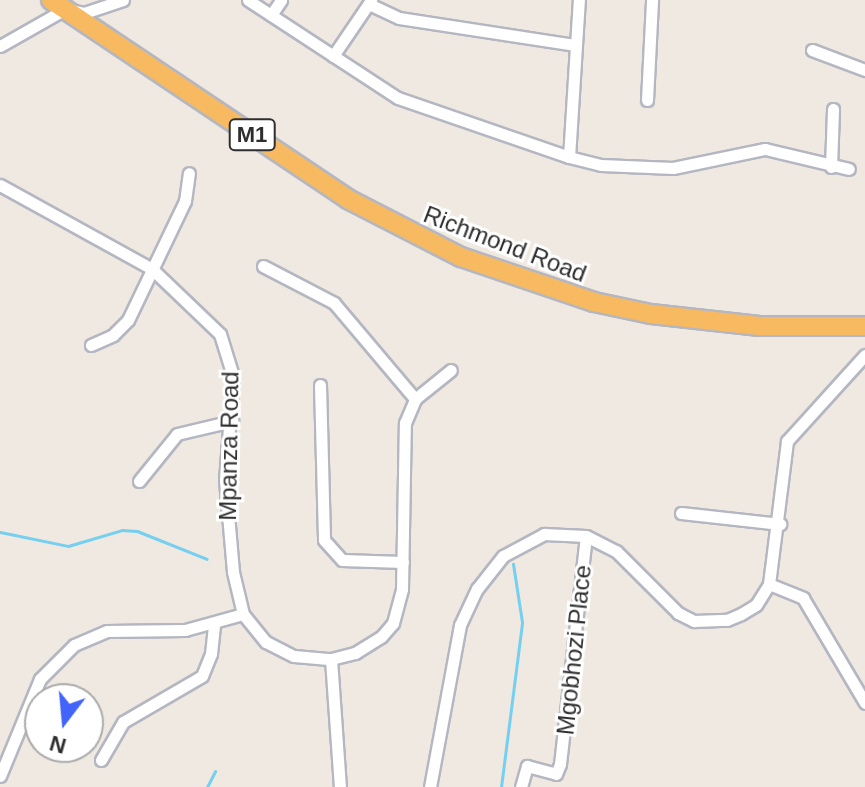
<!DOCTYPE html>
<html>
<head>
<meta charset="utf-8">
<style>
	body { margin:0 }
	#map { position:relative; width:865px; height:787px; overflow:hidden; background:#efe9e1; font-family:Helvetica,sans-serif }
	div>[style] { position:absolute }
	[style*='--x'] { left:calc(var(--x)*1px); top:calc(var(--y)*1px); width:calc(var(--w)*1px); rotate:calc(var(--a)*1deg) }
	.stream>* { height:3px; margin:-1.5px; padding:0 1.5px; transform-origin:1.5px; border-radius:1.5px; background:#75cff0 }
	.roads { filter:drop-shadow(2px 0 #b4b7c1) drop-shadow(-2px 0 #b4b7c1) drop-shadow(0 2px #b4b7c1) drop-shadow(0 -2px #b4b7c1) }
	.minor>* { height:11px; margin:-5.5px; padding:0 5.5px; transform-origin:5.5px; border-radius:5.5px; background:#fff }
	.trunk>* { height:18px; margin:-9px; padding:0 9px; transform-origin:9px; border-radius:9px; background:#f8ba60 }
	span { translate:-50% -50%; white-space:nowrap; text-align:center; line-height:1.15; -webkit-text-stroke:6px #fff; paint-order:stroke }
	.shield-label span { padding:2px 6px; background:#fff; border:2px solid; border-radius:6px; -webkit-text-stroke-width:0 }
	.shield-label { font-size:22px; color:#2e2e2e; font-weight:700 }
	.street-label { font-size:24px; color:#2e2e2e }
	.north { position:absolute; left:24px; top:683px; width:80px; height:80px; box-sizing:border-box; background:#fff; border:2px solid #ababab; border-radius:50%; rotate:196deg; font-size:22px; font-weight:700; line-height:32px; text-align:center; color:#2e2e2e }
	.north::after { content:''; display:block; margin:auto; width:28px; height:36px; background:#4264fb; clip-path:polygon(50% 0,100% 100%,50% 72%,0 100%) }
</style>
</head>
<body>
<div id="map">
	<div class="stream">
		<div style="--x:0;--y:532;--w:69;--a:11.6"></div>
		<div style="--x:68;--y:546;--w:56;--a:-16.5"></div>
		<div style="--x:122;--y:530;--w:15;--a:4"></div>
		<div style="--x:137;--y:531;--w:75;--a:21.8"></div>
		<div style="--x:207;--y:787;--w:18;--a:-63"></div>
		<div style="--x:501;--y:787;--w:166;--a:-82.7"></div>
		<div style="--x:522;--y:622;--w:59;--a:-98.8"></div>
	</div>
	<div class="roads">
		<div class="minor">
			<div style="--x:248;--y:0;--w:179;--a:33.2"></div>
			<div style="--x:398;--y:98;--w:181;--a:19"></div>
			<div style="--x:569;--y:157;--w:33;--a:14"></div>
			<div style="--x:601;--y:165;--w:72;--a:2.4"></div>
			<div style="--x:673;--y:168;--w:94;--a:-11.7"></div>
			<div style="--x:765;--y:149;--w:86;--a:13.4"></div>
			<div style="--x:369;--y:4;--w:33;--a:25"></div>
			<div style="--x:399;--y:18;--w:179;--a:8.7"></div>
			<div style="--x:271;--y:15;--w:18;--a:-56"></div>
			<div style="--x:0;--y:46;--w:75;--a:-29.6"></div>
			<div style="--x:65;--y:9;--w:19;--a:12"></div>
			<div style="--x:84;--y:13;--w:41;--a:-18.4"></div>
			<div style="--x:812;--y:50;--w:57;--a:20.7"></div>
			<div style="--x:333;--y:56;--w:68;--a:-55.8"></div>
			<div style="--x:647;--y:100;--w:100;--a:-87.1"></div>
			<div style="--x:569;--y:157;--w:157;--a:-86.4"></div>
			<div style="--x:831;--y:167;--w:58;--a:-88"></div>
			<div style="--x:0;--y:185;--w:174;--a:28.9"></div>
			<div style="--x:152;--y:269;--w:94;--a:43.7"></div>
			<div style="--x:220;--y:334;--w:44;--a:72.8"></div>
			<div style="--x:233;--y:376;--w:104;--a:94.4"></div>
			<div style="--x:225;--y:480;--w:92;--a:85"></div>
			<div style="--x:233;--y:572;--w:43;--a:76.6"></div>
			<div style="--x:243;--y:614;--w:36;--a:51"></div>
			<div style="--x:266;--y:642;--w:31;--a:27"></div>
			<div style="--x:294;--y:656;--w:37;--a:5"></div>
			<div style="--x:331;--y:659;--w:25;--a:-14"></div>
			<div style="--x:355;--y:653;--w:31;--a:-32"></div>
			<div style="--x:381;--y:637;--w:18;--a:-49"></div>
			<div style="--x:393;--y:623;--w:35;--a:-75"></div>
			<div style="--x:402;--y:589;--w:166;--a:-89"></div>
			<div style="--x:405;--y:423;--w:26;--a:-67"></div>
			<div style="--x:415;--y:399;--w:46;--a:-38.9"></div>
			<div style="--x:263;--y:266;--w:80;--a:27.5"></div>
			<div style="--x:334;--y:303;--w:126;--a:49.8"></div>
			<div style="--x:91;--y:345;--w:24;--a:-24"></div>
			<div style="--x:113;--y:335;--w:21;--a:-45"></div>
			<div style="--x:128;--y:320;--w:132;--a:-64.4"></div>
			<div style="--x:185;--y:201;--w:28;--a:-82"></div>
			<div style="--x:320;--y:385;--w:155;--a:88.5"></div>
			<div style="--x:324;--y:540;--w:27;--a:48"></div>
			<div style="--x:342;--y:560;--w:61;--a:1.9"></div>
			<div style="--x:139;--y:481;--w:60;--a:-51"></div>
			<div style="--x:177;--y:434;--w:57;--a:-13.3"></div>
			<div style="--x:681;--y:513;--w:100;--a:6.3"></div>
			<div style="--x:769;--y:584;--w:37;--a:22"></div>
			<div style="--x:803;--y:598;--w:122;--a:59.4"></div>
			<div style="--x:331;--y:659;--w:128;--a:86"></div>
			<div style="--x:101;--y:760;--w:44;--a:-59.9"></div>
			<div style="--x:123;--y:722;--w:91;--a:-30.2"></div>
			<div style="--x:202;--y:676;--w:24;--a:-68"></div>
			<div style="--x:211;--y:654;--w:29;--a:-84"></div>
			<div style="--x:0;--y:776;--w:105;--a:-67.6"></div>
			<div style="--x:40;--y:679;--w:48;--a:-45"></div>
			<div style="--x:74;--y:645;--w:36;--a:-23"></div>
			<div style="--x:107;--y:631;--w:78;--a:-0.7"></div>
			<div style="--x:185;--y:630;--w:60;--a:-15.4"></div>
			<div style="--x:430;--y:787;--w:165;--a:-79.5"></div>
			<div style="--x:460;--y:625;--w:40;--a:-65"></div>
			<div style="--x:477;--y:589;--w:42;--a:-51.8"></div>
			<div style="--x:503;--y:556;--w:47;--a:-28.2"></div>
			<div style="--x:544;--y:534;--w:42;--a:2.7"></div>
			<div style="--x:586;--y:536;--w:34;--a:27"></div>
			<div style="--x:616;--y:551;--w:88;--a:45"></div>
			<div style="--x:678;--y:613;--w:18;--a:27"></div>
			<div style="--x:694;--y:621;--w:33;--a:-2"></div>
			<div style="--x:727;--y:620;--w:15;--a:-23"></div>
			<div style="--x:741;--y:614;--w:17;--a:-31"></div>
			<div style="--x:756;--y:605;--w:25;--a:-58"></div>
			<div style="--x:769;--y:584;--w:144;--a:-82.8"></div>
			<div style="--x:787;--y:441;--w:116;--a:-47.8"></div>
			<div style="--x:521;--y:787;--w:22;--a:-74"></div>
			<div style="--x:527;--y:766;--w:30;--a:15"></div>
			<div style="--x:556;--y:774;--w:11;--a:-68"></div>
			<div style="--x:560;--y:764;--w:229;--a:-83.5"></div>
		</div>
		<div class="trunk">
			<div style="--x:51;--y:0;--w:358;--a:33.8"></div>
			<div style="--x:348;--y:199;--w:127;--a:27.2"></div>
			<div style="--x:461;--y:257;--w:140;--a:18.7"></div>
			<div style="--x:594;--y:302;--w:58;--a:11.9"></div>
			<div style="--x:651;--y:314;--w:109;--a:6.3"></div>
			<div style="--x:759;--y:326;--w:106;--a:0"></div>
		</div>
	</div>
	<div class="shield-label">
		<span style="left:252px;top:135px">M1</span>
	</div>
	<div class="street-label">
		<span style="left:505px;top:244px;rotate:21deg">Richmond Road</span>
		<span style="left:229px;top:446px;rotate:-89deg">Mpanza Road</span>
		<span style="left:574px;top:650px;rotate:-84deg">Mgobhozi Place</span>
	</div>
	<div class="north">N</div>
</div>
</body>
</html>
